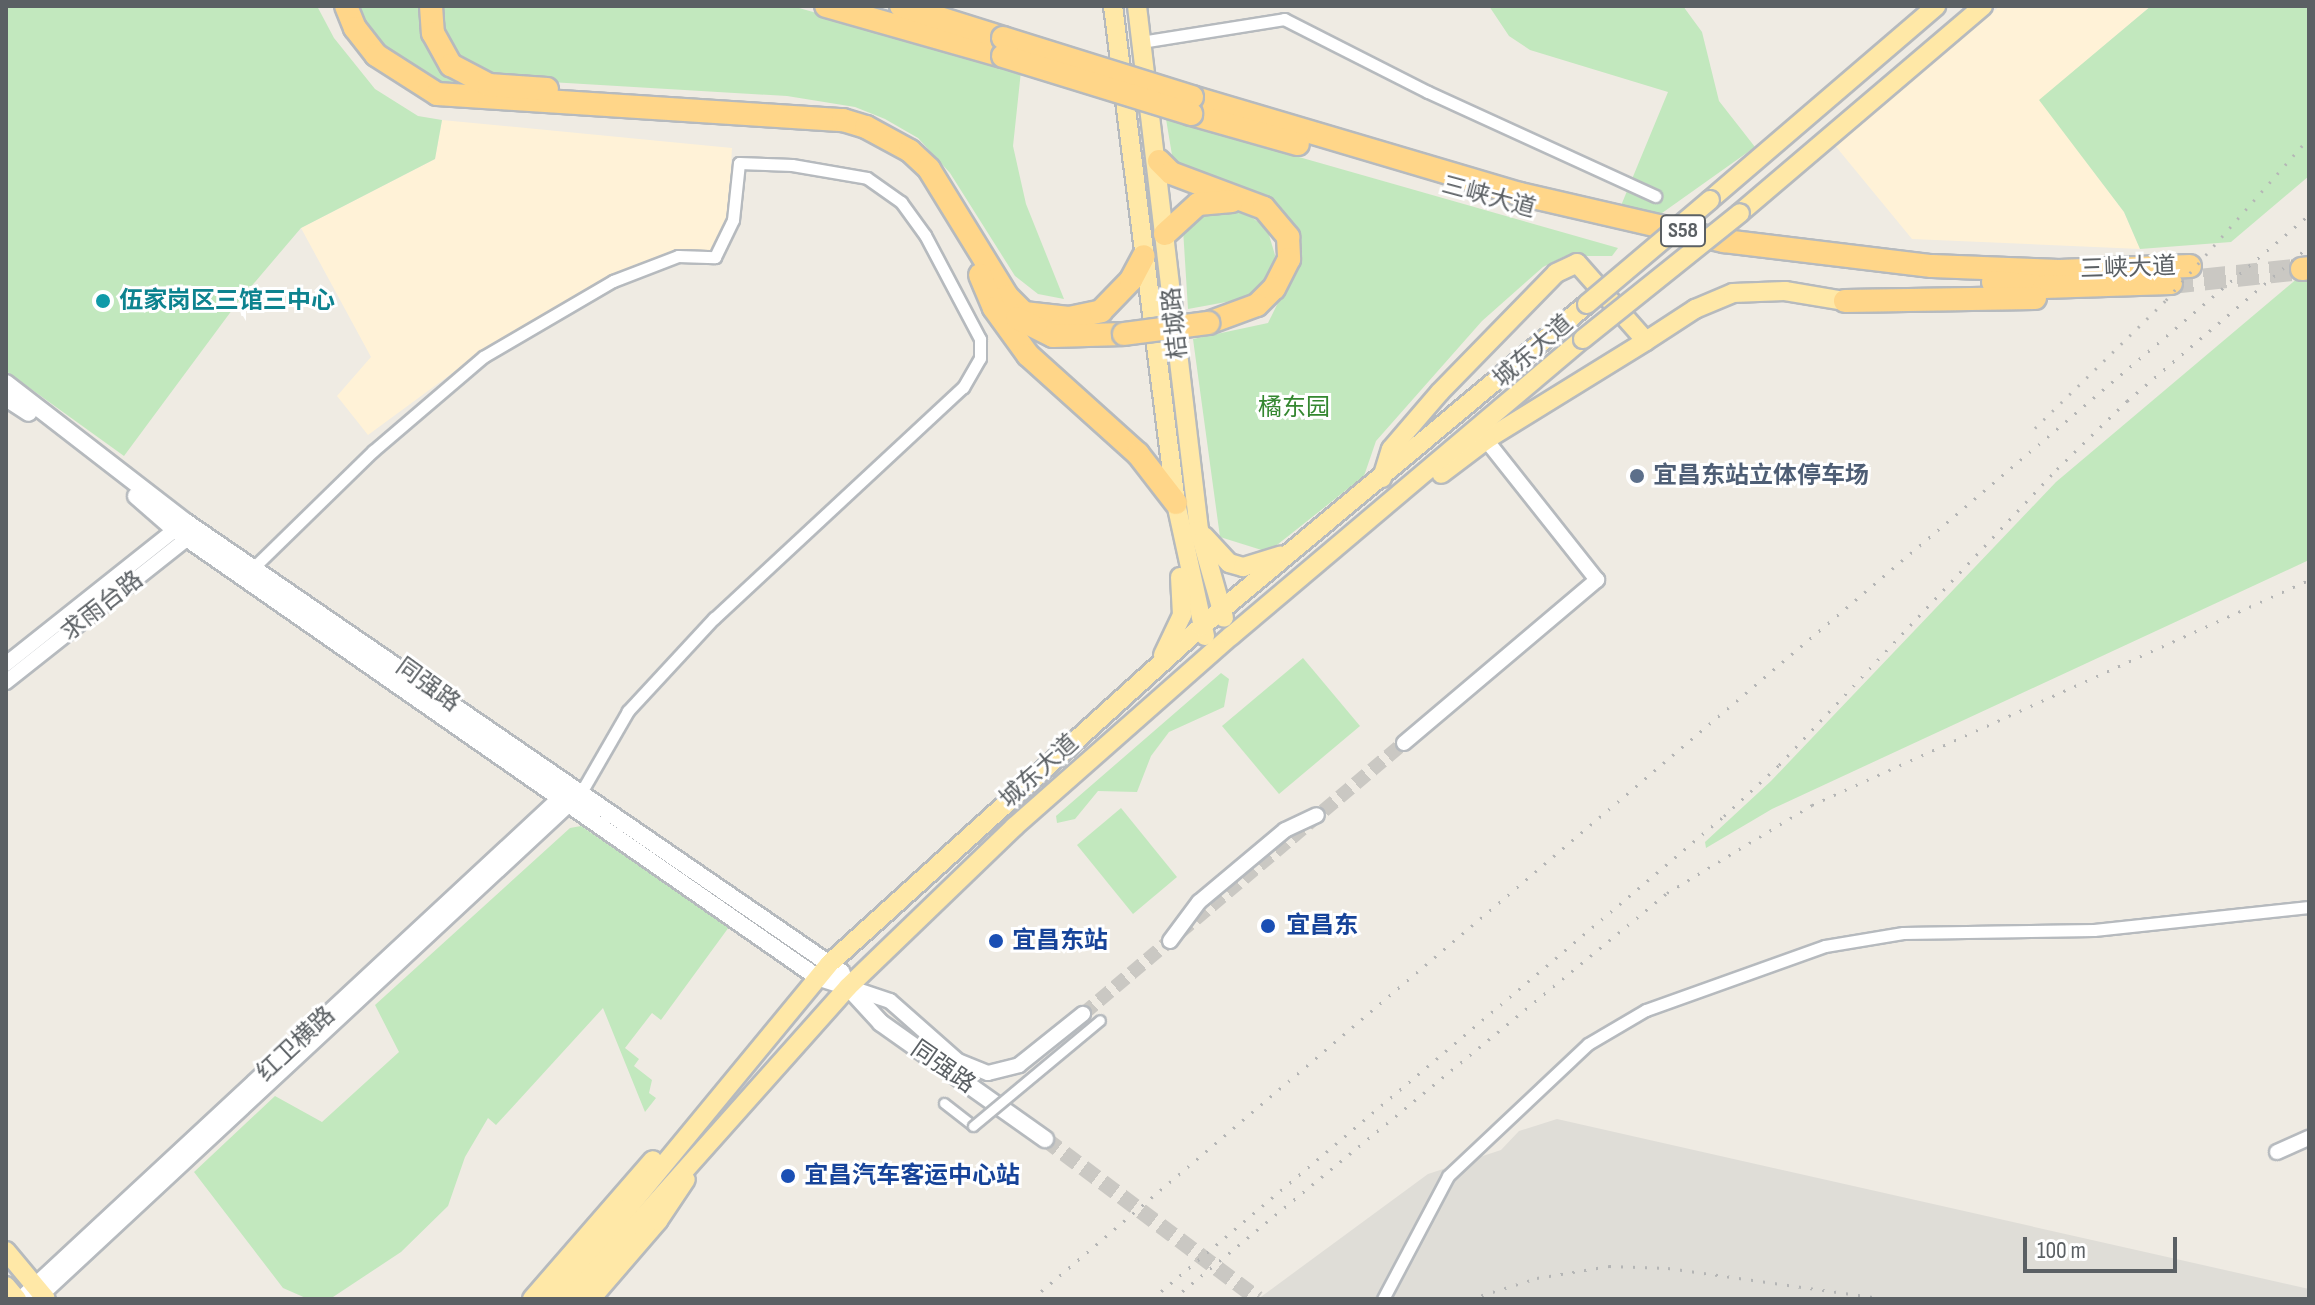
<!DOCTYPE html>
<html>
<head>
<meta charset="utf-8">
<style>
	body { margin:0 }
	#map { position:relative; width:2315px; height:1305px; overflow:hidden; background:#efebe3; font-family:"Sofia Sans Condensed","Noto Sans SC",sans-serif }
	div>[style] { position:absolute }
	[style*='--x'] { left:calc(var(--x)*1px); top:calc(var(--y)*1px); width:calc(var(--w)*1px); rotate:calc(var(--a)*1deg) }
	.commercial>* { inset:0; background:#fff2d7 }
	.industrial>* { inset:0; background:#dfddd7 }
	.green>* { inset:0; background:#c2e8be }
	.tertiary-tunnel>* { height:14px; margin-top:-7px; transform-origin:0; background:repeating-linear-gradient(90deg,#cac8c3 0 14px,transparent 0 21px) }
	.secondary-tunnel>* { height:16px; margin-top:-8px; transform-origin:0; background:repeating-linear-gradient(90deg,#cac8c3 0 16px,transparent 0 24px) }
	.motorway-tunnel>* { height:22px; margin-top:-11px; transform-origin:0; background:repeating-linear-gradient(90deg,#cac8c3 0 22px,transparent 0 33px) }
	.roads { filter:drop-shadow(2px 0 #b6babe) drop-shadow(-2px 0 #b6babe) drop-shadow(0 2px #b6babe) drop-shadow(0 -2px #b6babe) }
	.pedestrian>* { height:9px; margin:-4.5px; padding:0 4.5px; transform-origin:4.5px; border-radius:4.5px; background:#fff }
	.minor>* { height:11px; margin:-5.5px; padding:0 5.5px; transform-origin:5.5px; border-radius:5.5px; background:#fff }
	.tertiary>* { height:14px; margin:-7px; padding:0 7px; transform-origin:7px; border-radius:7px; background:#fff }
	.secondary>* { height:16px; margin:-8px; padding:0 8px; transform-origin:8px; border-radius:8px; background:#fff }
	.primary>* { height:18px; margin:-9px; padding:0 9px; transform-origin:9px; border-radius:9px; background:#ffe8a7 }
	.motorway>* { height:22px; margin:-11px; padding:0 11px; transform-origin:11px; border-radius:11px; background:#ffd689 }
	.rail>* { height:3px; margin-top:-1.5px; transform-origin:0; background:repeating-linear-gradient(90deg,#b4b5b5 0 2px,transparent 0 12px) }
	.bridges { filter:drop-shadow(2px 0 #b6babe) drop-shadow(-2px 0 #b6babe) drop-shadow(0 2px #b6babe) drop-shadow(0 -2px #b6babe) }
	.pedestrian-bridge>* { height:9px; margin:-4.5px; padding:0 4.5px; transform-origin:4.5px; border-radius:4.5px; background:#fff }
	.primary-bridge>* { height:18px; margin:-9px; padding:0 9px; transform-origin:9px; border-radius:9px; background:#ffe8a7 }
	.motorway-bridge>* { height:22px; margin:-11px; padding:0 11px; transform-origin:11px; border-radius:11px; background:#ffd689 }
	.dots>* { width:22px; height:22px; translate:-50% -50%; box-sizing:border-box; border:4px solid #fff; border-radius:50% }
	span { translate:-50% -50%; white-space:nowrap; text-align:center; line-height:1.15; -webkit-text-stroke:6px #fff; paint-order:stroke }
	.shield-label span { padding:2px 6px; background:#fff; border:2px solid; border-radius:6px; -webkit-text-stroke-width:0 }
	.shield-label { font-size:22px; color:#5b6064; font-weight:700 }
	.street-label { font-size:24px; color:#5b6064 }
	.culture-label { font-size:24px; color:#0d838f; font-weight:700 }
	.left { translate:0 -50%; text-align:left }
	.park-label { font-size:24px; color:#348730 }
	.service-label { font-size:24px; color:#4e5e75; font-weight:700 }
	.transit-label { font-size:24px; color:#164399; font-weight:700 }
	.frame { position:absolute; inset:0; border:8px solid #5b6064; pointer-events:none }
	.scale { position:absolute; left:2023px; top:1237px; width:154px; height:36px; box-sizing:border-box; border:4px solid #5b6064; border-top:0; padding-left:10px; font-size:24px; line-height:28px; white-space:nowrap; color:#5b6064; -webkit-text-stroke:6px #fff; paint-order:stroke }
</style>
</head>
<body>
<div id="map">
	<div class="commercial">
		<div style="clip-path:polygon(2000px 6px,2151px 6px,2040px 100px,2124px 212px,2140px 249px,1912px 239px,1833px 143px)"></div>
		<div style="clip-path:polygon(442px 120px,732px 148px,728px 221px,712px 252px,679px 253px,481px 352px,368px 435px,337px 396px,371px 357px,301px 228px,435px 159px)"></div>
	</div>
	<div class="industrial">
		<div style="clip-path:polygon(1557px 1119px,2309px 1289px,2309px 1299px,1258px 1299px,1428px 1174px,1501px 1150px,1519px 1131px)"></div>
	</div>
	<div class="green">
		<div style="clip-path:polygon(6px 6px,317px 6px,334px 38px,375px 89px,418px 116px,442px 120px,435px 159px,301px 228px,238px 302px,124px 456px,6px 371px)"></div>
		<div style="clip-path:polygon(354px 6px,420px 6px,427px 47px,442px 68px,464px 82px,463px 91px,440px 86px,385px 53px,362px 26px)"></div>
		<div style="clip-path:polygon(442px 6px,792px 6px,1021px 71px,1013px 146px,1026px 204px,1064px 299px,1038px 294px,1015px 276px,950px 173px,918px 138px,885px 119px,855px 107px,787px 96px,481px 78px,459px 63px,445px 42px)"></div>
		<div style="clip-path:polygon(1489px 6px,1683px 6px,1702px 32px,1719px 101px,1755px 147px,1655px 218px,1620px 208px,1668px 92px,1530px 50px,1509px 36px)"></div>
		<div style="clip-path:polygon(2151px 6px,2309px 6px,2309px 176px,2231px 242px,2140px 249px,2124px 212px,2039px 100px)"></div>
		<div style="clip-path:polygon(1166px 119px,1618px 248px,1612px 256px,1565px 256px,1543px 267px,1482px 321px,1376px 441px,1364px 476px,1268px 552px,1220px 537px,1193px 339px,1268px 323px,1294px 270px,1294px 234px,1287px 217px,1271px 202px,1173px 161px)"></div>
		<div style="clip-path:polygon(1238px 208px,1267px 228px,1275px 255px,1273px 271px,1248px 298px,1188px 309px,1183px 229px,1203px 213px)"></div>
		<div style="clip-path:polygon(2299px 277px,2309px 277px,2309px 560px,1772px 809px,1706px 848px,1705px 842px,1771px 781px,2056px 482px)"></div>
		<div style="clip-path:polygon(1303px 658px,1360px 726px,1279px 794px,1222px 726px)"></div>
		<div style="clip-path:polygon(1221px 673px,1229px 679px,1224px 707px,1169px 732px,1151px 756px,1137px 792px,1098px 791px,1075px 819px,1057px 823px,1056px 816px)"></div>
		<div style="clip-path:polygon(1121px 808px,1177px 877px,1133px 914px,1077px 845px)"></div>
		<div style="clip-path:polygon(581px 826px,729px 927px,661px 1020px,652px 1013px,625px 1048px,639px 1059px,634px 1066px,652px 1080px,649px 1093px,656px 1098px,645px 1112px,603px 1008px,496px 1125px,488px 1118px,465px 1157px,448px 1206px,401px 1252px,330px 1299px,308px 1299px,283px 1288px,194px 1172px,275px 1096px,322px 1122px,399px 1052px,375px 1005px,570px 828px)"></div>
	</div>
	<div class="tertiary-tunnel">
		<div style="--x:1083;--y:1014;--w:420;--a:-40.2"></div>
	</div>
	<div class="secondary-tunnel">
		<div style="--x:1045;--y:1139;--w:266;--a:36.9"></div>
	</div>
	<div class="motorway-tunnel">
		<div style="--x:2171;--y:283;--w:132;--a:-6.1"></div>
	</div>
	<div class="roads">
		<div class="pedestrian">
			<div style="--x:944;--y:1103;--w:37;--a:38"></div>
		</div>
		<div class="minor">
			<div style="--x:1141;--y:42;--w:145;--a:-9.1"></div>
			<div style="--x:1284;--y:19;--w:161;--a:26.9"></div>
			<div style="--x:1428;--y:92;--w:250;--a:24.6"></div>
			<div style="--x:253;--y:568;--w:168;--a:-44.3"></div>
			<div style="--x:373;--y:451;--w:145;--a:-40.5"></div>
			<div style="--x:483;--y:357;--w:151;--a:-30.3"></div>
			<div style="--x:613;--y:281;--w:70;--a:-21"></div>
			<div style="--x:678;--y:256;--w:37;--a:2"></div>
			<div style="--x:715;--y:257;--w:41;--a:-64.1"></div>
			<div style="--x:733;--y:220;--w:57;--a:-84"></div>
			<div style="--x:739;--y:163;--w:53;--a:2.2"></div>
			<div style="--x:792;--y:165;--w:76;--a:9.8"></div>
			<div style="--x:867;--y:178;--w:42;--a:35.2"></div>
			<div style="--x:901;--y:202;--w:41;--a:54"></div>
			<div style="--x:925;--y:235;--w:118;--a:62.1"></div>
			<div style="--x:980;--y:339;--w:19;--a:90"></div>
			<div style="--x:980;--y:358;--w:34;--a:120"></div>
			<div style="--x:963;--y:387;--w:340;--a:137.1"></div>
			<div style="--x:714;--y:618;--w:127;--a:132.8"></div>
			<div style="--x:628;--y:711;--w:96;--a:120"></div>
			<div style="--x:1383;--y:1299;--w:139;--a:-62.1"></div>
			<div style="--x:1448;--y:1176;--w:192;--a:-43.3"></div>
			<div style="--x:1588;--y:1044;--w:67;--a:-30.4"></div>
			<div style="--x:1646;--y:1010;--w:190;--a:-19.7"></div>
			<div style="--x:1825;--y:946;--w:79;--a:-9.5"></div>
			<div style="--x:1903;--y:933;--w:191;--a:-0.9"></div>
			<div style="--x:2094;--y:930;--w:216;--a:-6.1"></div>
		</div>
		<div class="tertiary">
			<div style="--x:6;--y:664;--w:225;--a:-38.5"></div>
			<div style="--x:6;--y:682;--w:240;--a:-38.4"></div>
			<div style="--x:1404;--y:743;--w:253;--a:-40.2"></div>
			<div style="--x:1597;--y:580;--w:179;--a:-128.4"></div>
			<div style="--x:1170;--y:941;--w:49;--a:-53.4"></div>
			<div style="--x:1199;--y:902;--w:112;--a:-39.9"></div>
			<div style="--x:1285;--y:830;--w:35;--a:-25"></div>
			<div style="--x:848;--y:987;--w:44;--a:18.4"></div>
			<div style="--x:890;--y:1001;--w:91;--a:41.4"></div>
			<div style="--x:958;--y:1061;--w:32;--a:22"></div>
			<div style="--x:988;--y:1073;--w:32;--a:-14"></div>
			<div style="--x:1019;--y:1065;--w:82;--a:-38.6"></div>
			<div style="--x:2277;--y:1152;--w:35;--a:-24"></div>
			<div style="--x:20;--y:1299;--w:748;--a:-42.89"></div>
			<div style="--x:37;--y:1299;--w:736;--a:-42.91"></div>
		</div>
		<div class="secondary">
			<div style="--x:6;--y:383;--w:227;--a:37.7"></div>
			<div style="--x:186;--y:522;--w:795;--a:34.49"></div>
			<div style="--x:841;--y:972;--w:17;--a:65"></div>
			<div style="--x:848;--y:987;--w:49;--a:47.5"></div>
			<div style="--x:881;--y:1023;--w:201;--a:35.3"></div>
			<div style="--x:6;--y:398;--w:27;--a:33"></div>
			<div style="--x:136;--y:496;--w:52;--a:41.1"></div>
			<div style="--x:175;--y:530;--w:782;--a:34.85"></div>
			<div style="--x:817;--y:977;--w:33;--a:18"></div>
		</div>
		<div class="primary">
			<div style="--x:1113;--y:6;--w:501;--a:82.78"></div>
			<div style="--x:1176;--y:503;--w:136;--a:77.7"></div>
			<div style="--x:1137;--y:6;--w:528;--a:83.25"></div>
			<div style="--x:1199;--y:530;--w:91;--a:74.1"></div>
			<div style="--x:1710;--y:200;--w:298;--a:-40.6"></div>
			<div style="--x:1740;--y:213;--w:319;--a:-40.4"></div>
			<div style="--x:1646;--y:341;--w:59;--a:-33.1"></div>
			<div style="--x:1695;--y:309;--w:41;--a:-22.8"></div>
			<div style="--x:1733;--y:293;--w:52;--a:-2.2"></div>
			<div style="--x:1785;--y:291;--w:61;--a:9.5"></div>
			<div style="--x:1382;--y:478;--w:30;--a:-73"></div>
			<div style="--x:1391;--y:449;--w:75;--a:-49.3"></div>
			<div style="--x:1440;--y:392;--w:166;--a:-45.7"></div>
			<div style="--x:1556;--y:273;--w:23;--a:-25"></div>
			<div style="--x:1577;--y:263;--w:104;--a:48.5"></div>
			<div style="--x:1646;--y:341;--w:188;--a:148.3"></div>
			<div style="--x:1486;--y:440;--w:56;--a:142.9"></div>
			<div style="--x:1204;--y:536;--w:37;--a:47"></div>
			<div style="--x:1229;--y:563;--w:15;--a:16"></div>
			<div style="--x:1243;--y:567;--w:39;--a:-17"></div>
			<div style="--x:1163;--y:655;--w:44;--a:-64.6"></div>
			<div style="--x:1182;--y:615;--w:38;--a:-93"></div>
			<div style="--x:6;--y:1251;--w:62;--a:50.2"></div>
			<div style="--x:6;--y:1286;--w:17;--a:50"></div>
			<div style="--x:532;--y:1299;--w:184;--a:-49"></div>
			<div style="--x:553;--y:1299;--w:434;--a:-50.5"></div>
			<div style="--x:829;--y:964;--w:502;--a:-42.17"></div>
			<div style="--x:1201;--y:627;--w:503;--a:-39.92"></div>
			<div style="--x:570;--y:1299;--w:418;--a:-48.3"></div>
			<div style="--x:848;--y:987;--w:231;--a:-43.9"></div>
			<div style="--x:1014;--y:827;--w:289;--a:-41.4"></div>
			<div style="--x:1231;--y:636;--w:461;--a:-40.2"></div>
			<div style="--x:591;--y:1299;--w:103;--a:-49.3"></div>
			<div style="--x:658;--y:1221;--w:50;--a:-56.3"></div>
		</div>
		<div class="motorway">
			<div style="--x:346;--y:6;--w:24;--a:68"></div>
			<div style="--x:355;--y:28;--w:34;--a:52"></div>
			<div style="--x:376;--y:55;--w:72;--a:32.6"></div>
			<div style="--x:437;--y:94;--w:407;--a:3.7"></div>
			<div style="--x:843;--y:120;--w:24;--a:17"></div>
			<div style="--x:866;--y:127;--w:50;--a:28.6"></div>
			<div style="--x:910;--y:151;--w:26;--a:43"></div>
			<div style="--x:929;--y:169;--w:149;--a:58.4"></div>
			<div style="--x:1007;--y:296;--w:24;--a:45"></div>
			<div style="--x:1024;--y:313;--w:45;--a:6.3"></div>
			<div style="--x:1069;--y:318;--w:33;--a:-12"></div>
			<div style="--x:1101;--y:311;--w:43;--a:-45.9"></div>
			<div style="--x:1131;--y:280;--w:27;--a:-62"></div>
			<div style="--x:431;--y:6;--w:27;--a:86"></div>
			<div style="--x:433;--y:33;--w:37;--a:61"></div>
			<div style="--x:451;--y:65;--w:43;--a:27.8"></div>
			<div style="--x:489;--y:85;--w:58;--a:3.9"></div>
			<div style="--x:826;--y:6;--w:184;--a:15.8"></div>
			<div style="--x:901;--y:6;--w:107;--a:17.4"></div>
			<div style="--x:1192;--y:97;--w:342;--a:16.5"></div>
			<div style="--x:1520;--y:194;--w:209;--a:13"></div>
			<div style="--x:1724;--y:241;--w:209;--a:6.9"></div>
			<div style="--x:1932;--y:266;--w:127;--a:2.3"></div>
			<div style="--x:2059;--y:271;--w:131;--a:-2.2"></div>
			<div style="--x:1191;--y:114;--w:111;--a:15.7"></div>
			<div style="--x:1159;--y:161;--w:17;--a:45"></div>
			<div style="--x:1171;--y:173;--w:99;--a:20.6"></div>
			<div style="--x:1264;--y:208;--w:38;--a:50"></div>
			<div style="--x:1288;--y:237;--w:22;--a:87"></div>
			<div style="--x:1289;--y:259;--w:33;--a:117"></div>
			<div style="--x:1274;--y:288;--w:24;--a:135"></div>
			<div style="--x:1257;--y:305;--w:52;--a:159.8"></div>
			<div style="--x:1165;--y:234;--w:45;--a:-42.3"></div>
			<div style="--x:1198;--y:204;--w:34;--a:-5"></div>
			<div style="--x:2302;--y:269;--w:7;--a:-8"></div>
			<div style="--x:980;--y:275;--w:36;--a:67"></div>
			<div style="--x:994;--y:308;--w:58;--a:54.1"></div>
			<div style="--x:1028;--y:355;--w:148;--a:42"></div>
			<div style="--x:1138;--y:454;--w:62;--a:52.2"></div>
			<div style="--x:1993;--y:282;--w:51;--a:5.6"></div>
			<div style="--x:2044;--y:287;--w:127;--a:-1.8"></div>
			<div style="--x:1845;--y:301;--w:190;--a:-0.9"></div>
			<div style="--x:1017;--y:318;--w:40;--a:26.6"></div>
			<div style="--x:1053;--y:336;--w:71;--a:-1.6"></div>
		</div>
	</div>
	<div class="rail">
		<div style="--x:2035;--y:428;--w:183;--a:-44.3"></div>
		<div style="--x:2166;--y:300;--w:216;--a:-48.6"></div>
		<div style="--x:1032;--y:1299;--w:1675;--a:-40.33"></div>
		<div style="--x:1152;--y:1299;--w:749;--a:-40.18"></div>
		<div style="--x:1724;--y:816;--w:75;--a:-42.8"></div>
		<div style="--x:1779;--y:765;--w:406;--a:-46.8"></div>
		<div style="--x:2057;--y:469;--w:98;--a:-44.2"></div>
		<div style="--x:2127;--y:401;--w:239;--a:-40.4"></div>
		<div style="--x:1173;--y:1299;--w:639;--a:-39.42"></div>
		<div style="--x:1667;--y:893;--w:170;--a:-31.3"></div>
		<div style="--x:1812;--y:805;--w:546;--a:-24.36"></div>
		<div style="--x:1470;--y:1299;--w:70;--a:-17.4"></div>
		<div style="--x:1537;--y:1278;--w:73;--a:-9.5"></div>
		<div style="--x:1609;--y:1266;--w:59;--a:1.9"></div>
		<div style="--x:1668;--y:1268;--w:219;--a:8.1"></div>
	</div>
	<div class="bridges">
		<div class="pedestrian-bridge">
			<div style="--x:973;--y:1126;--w:165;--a:-39.8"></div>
		</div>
		<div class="primary-bridge">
			<div style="--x:1587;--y:304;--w:161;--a:-40.2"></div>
			<div style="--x:1583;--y:339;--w:201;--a:-38.7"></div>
		</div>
		<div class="motorway-bridge">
			<div style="--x:1003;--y:38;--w:198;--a:17.3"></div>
			<div style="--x:1003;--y:56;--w:197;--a:17.1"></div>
			<div style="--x:1124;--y:334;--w:85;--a:-7.5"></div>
		</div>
	</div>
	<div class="dots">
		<div style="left:103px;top:301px;background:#0f9aa8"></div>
		<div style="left:1637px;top:476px;background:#5c6f8a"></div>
		<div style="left:1268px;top:926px;background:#1a4fb4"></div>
		<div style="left:996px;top:941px;background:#1a4fb4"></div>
		<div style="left:788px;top:1176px;background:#1a4fb4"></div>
	</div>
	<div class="shield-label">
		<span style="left:1683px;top:231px">S58</span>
	</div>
	<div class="street-label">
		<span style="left:1489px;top:197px;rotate:15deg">三峡大道</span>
		<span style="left:2128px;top:268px;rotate:-2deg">三峡大道</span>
		<span style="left:1175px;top:323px;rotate:-96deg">桔城路</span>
		<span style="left:1533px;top:351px;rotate:-41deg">城东大道</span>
		<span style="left:102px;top:606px;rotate:-38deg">求雨台路</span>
		<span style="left:428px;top:685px;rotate:36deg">同强路</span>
		<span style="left:1039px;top:771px;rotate:-42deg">城东大道</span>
		<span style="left:296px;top:1044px;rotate:-43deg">红卫横路</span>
		<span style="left:943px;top:1067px;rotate:35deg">同强路</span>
	</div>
	<div class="culture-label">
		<span class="left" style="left:119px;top:301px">伍家岗区三馆三中心</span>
	</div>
	<div class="park-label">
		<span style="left:1294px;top:408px">橘东园</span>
	</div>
	<div class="service-label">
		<span class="left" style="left:1653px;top:476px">宜昌东站立体停车场</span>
	</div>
	<div class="transit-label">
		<span class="left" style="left:1286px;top:926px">宜昌东</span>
		<span class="left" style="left:1012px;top:941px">宜昌东站</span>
		<span class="left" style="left:804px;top:1176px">宜昌汽车客运中心站</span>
	</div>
	<div class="frame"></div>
	<div class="scale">100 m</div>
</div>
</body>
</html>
